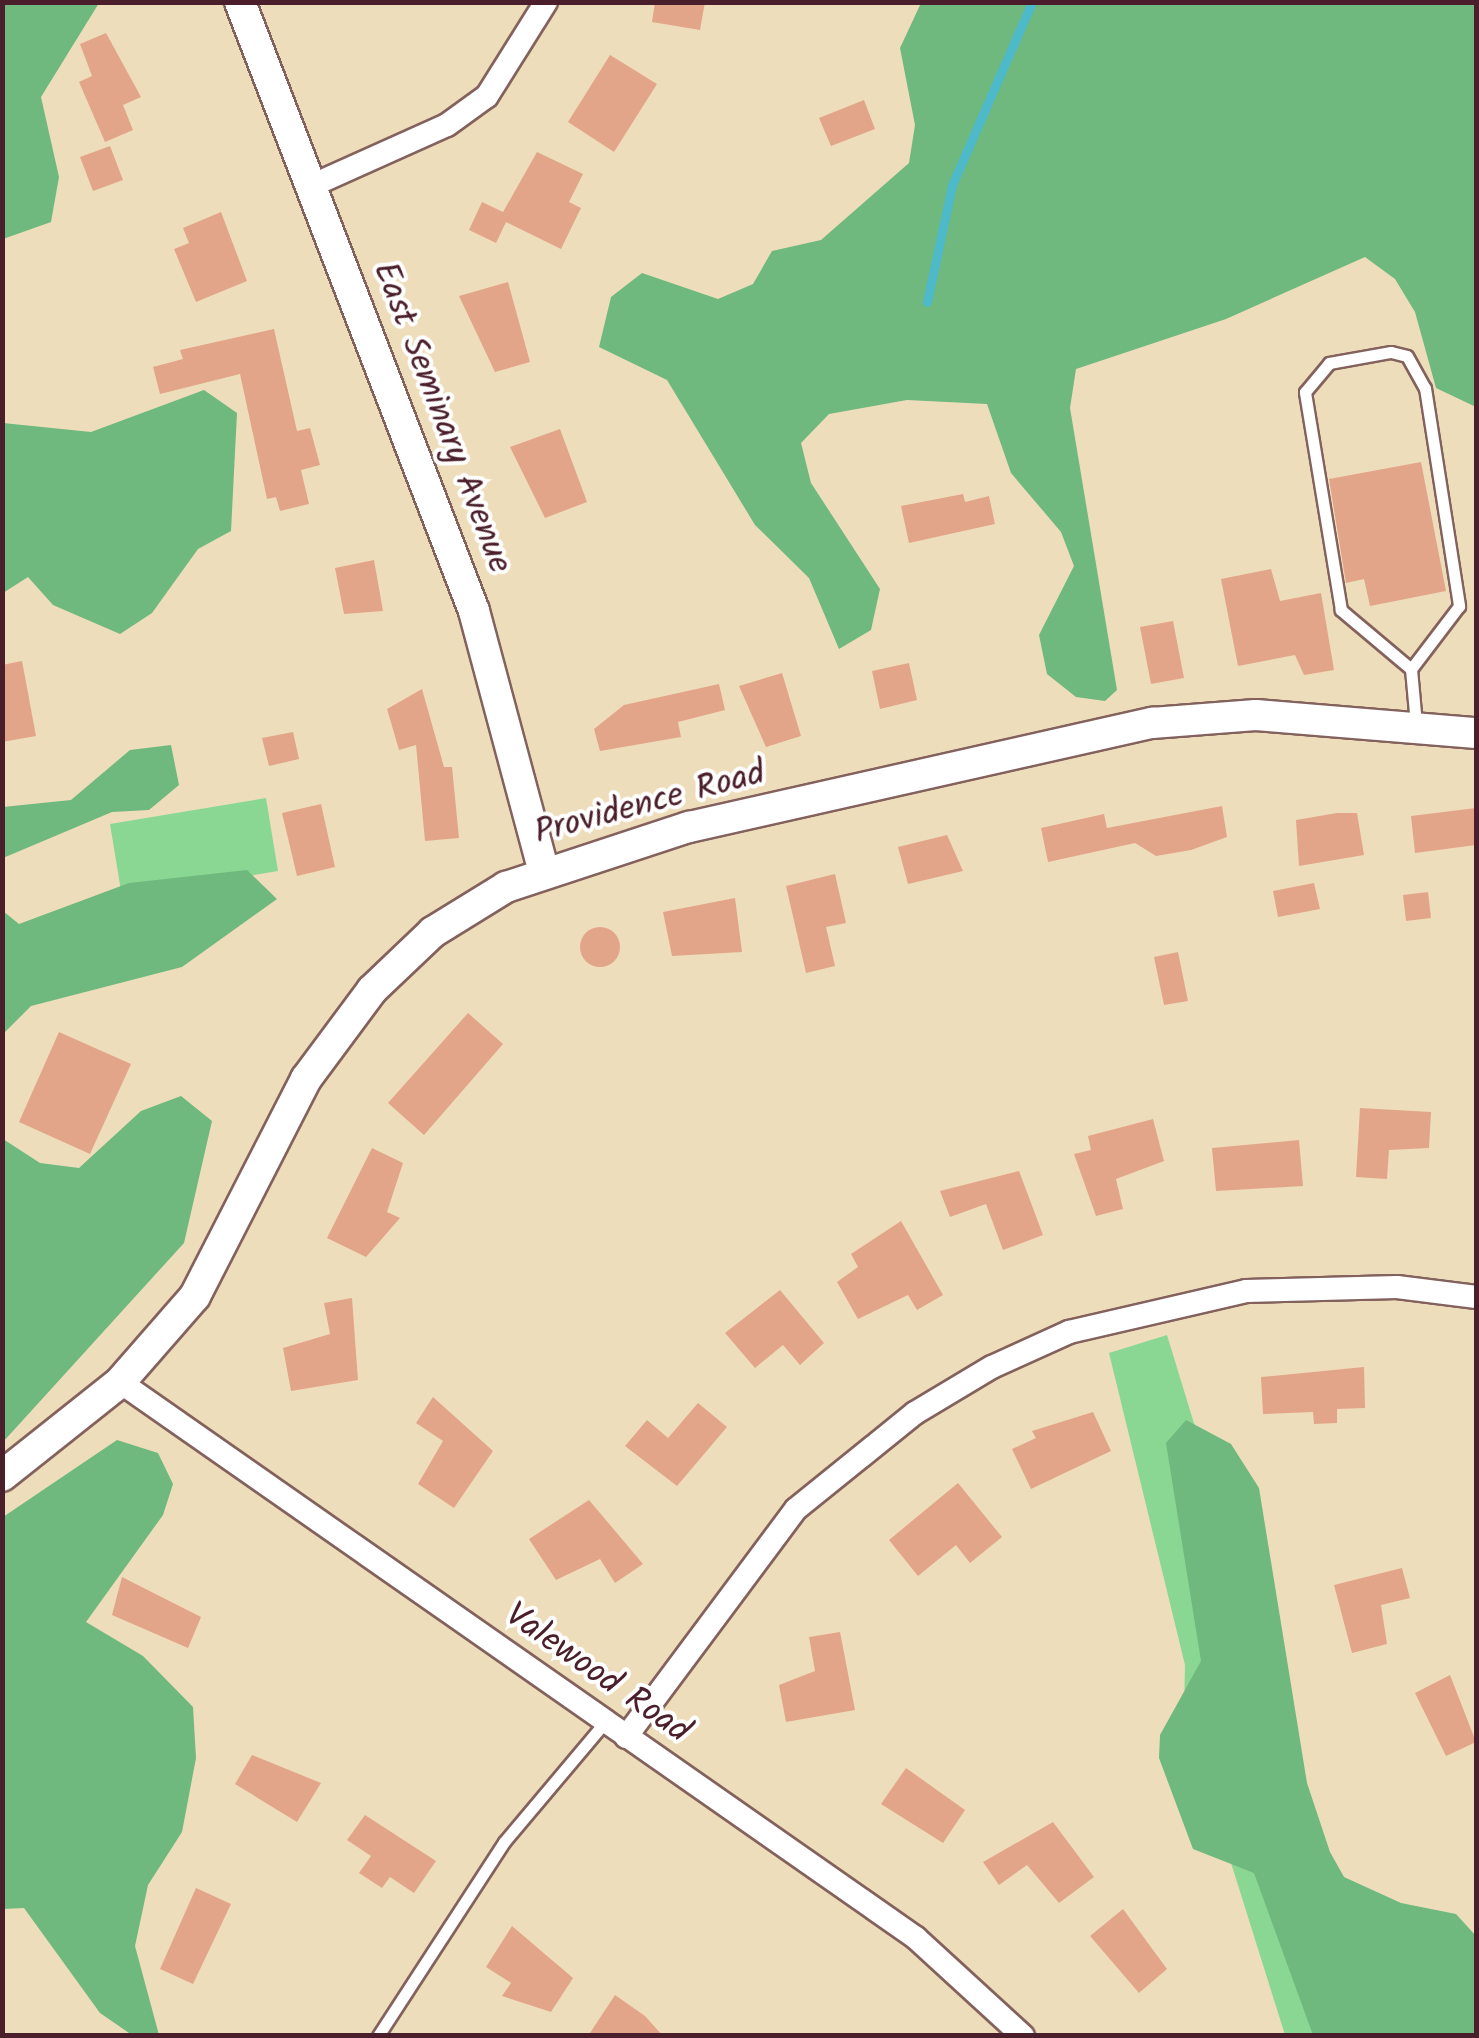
<!DOCTYPE html>
<html>
<head>
<meta charset="utf-8">
<style>
	body { margin:0 }
	#map { position:relative; width:1479px; height:2038px; overflow:hidden; background:#edb; font-family:Kalam,sans-serif }
	div>[style] { position:absolute }
	[style*='--x'] { left:calc(var(--x)*1px); top:calc(var(--y)*1px); width:calc(var(--w)*1px); rotate:calc(var(--a)*1deg) }
	.green>* { inset:0; background:#8ad794 }
	.forest>* { inset:0; background:#6fb87e }
	.stream>* { height:9px; margin:-4.5px; padding:0 4.5px; transform-origin:4.5px; border-radius:4.5px; background:#4db9c9 }
	.building>* { inset:0; background:#e3a589 }
	.round { border-radius:50% }
	.roads { filter:drop-shadow(2px 0 #83625d) drop-shadow(-2px 0 #83625d) drop-shadow(0 2px #83625d) drop-shadow(0 -2px #83625d) }
	.service>* { height:11px; margin:-5.5px; padding:0 5.5px; transform-origin:5.5px; border-radius:5.5px; background:#fff }
	.minor>* { height:22px; margin:-11px; padding:0 11px; transform-origin:11px; border-radius:11px; background:#fff }
	.tertiary>* { height:30px; margin:-15px; padding:0 15px; transform-origin:15px; border-radius:15px; background:#fff }
	span { translate:-50% -50%; white-space:nowrap; text-align:center; line-height:1.15; -webkit-text-stroke:8px #fff; paint-order:stroke }
	.street-label { font-size:35px; color:#4a1f2b }
	.frame { position:absolute; inset:0; border:5px solid #4a1f2b; pointer-events:none }
</style>
</head>
<body>
<div id="map">
	<div class="green">
		<div style="clip-path:polygon(266px 798px,278px 871px,122px 897px,110px 824px)"></div>
		<div style="clip-path:polygon(1167px 1335px,1255px 1623px,1379px 2035px,1285px 2035px,1184px 1713px,1185px 1665px,1109px 1353px)"></div>
	</div>
	<div class="forest">
		<div style="clip-path:polygon(2px 3px,99px 3px,41px 97px,59px 177px,51px 222px,3px 239px)"></div>
		<div style="clip-path:polygon(921px 3px,1476px 3px,1476px 407px,1436px 388px,1415px 312px,1395px 279px,1365px 257px,1226px 319px,1076px 369px,1070px 408px,1117px 690px,1105px 701px,1076px 697px,1047px 674px,1039px 635px,1074px 566px,1061px 532px,1011px 473px,987px 404px,907px 400px,829px 414px,801px 443px,811px 483px,880px 589px,871px 630px,839px 649px,809px 578px,755px 525px,667px 380px,599px 347px,611px 297px,642px 273px,718px 299px,753px 284px,772px 251px,821px 240px,909px 163px,915px 125px,900px 48px)"></div>
		<div style="clip-path:polygon(204px 390px,237px 413px,231px 531px,198px 549px,152px 613px,120px 634px,53px 605px,28px 577px,3px 593px,3px 423px,91px 432px)"></div>
		<div style="clip-path:polygon(171px 745px,179px 785px,149px 810px,112px 812px,3px 858px,3px 807px,71px 800px,130px 750px)"></div>
		<div style="clip-path:polygon(247px 870px,277px 899px,182px 967px,31px 1006px,3px 1034px,3px 911px,19px 924px,129px 883px)"></div>
		<div style="clip-path:polygon(181px 1096px,212px 1121px,184px 1243px,3px 1442px,3px 1139px,40px 1163px,79px 1168px,141px 1111px)"></div>
		<div style="clip-path:polygon(1186px 1420px,1231px 1444px,1259px 1488px,1307px 1783px,1330px 1852px,1344px 1877px,1401px 1903px,1456px 1914px,1476px 1936px,1476px 2035px,1313px 2035px,1254px 1873px,1193px 1849px,1159px 1758px,1160px 1735px,1201px 1661px,1166px 1443px)"></div>
		<div style="clip-path:polygon(117px 1440px,158px 1453px,173px 1484px,163px 1515px,86px 1622px,143px 1656px,193px 1707px,196px 1758px,182px 1832px,148px 1885px,135px 1946px,159px 2035px,132px 2035px,100px 2013px,24px 1908px,3px 1909px,3px 1517px)"></div>
	</div>
	<div class="stream">
		<div style="--x:927;--y:302;--w:120;--a:-77.9"></div>
		<div style="--x:952;--y:185;--w:200;--a:-66.4"></div>
	</div>
	<div class="building">
		<div style="clip-path:polygon(655px 2px,705px 2px,700px 30px,652px 22px)"></div>
		<div style="clip-path:polygon(106px 33px,141px 97px,123px 105px,133px 130px,105px 142px,79px 82px,92px 76px,80px 44px)"></div>
		<div style="clip-path:polygon(610px 55px,657px 84px,614px 152px,568px 122px)"></div>
		<div style="clip-path:polygon(864px 100px,875px 129px,831px 146px,819px 118px)"></div>
		<div style="clip-path:polygon(110px 146px,123px 180px,93px 191px,80px 157px)"></div>
		<div style="clip-path:polygon(537px 152px,583px 174px,569px 202px,581px 208px,561px 249px,506px 222px,496px 243px,469px 230px,482px 202px,503px 212px)"></div>
		<div style="clip-path:polygon(221px 212px,247px 281px,196px 302px,174px 249px,189px 243px,183px 228px)"></div>
		<div style="clip-path:polygon(508px 282px,530px 362px,495px 372px,459px 296px)"></div>
		<div style="clip-path:polygon(274px 329px,297px 431px,310px 428px,320px 465px,301px 470px,309px 504px,280px 511px,276px 497px,267px 499px,240px 374px,160px 394px,153px 367px,183px 359px,180px 350px)"></div>
		<div style="clip-path:polygon(560px 429px,587px 502px,545px 518px,510px 447px)"></div>
		<div style="clip-path:polygon(1421px 462px,1446px 591px,1370px 606px,1364px 579px,1346px 583px,1329px 479px)"></div>
		<div style="clip-path:polygon(963px 494px,965px 502px,989px 496px,995px 524px,909px 543px,901px 506px)"></div>
		<div style="clip-path:polygon(374px 560px,383px 611px,344px 614px,335px 568px)"></div>
		<div style="clip-path:polygon(1271px 569px,1280px 601px,1321px 593px,1334px 670px,1304px 675px,1295px 655px,1238px 666px,1221px 579px)"></div>
		<div style="clip-path:polygon(1173px 621px,1184px 678px,1151px 684px,1140px 627px)"></div>
		<div style="clip-path:polygon(22px 661px,36px 736px,2px 742px,2px 665px)"></div>
		<div style="clip-path:polygon(909px 663px,917px 700px,880px 709px,872px 671px)"></div>
		<div style="clip-path:polygon(782px 673px,801px 736px,766px 747px,739px 686px)"></div>
		<div style="clip-path:polygon(719px 684px,725px 710px,678px 722px,681px 737px,600px 751px,594px 729px,624px 705px)"></div>
		<div style="clip-path:polygon(422px 689px,444px 767px,452px 767px,459px 838px,425px 841px,416px 745px,399px 750px,387px 709px)"></div>
		<div style="clip-path:polygon(293px 732px,299px 759px,269px 766px,262px 738px)"></div>
		<div style="clip-path:polygon(321px 804px,335px 867px,297px 876px,282px 813px)"></div>
		<div style="clip-path:polygon(1222px 806px,1227px 837px,1191px 850px,1156px 856px,1135px 843px,1048px 862px,1041px 828px,1104px 814px,1107px 828px)"></div>
		<div style="clip-path:polygon(1476px 808px,1476px 845px,1415px 853px,1411px 816px)"></div>
		<div style="clip-path:polygon(1337px 813px,1357px 813px,1364px 855px,1299px 866px,1296px 820px)"></div>
		<div style="clip-path:polygon(947px 835px,963px 871px,908px 884px,898px 847px)"></div>
		<div style="clip-path:polygon(835px 874px,846px 923px,826px 927px,835px 966px,806px 973px,786px 886px)"></div>
		<div style="clip-path:polygon(1314px 883px,1320px 909px,1278px 917px,1273px 891px)"></div>
		<div style="clip-path:polygon(1428px 892px,1431px 918px,1406px 921px,1403px 895px)"></div>
		<div style="clip-path:polygon(735px 898px,742px 952px,672px 956px,663px 912px)"></div>
		<div class="round" style="left:580px;top:927px;width:40px;height:40px"></div>
		<div style="clip-path:polygon(1178px 952px,1188px 1001px,1164px 1005px,1154px 957px)"></div>
		<div style="clip-path:polygon(468px 1013px,503px 1044px,424px 1135px,388px 1103px)"></div>
		<div style="clip-path:polygon(59px 1032px,131px 1064px,90px 1154px,19px 1122px)"></div>
		<div style="clip-path:polygon(1360px 1108px,1431px 1112px,1429px 1148px,1389px 1150px,1387px 1179px,1356px 1177px)"></div>
		<div style="clip-path:polygon(1153px 1119px,1164px 1161px,1116px 1179px,1123px 1209px,1096px 1216px,1074px 1154px,1091px 1150px,1088px 1136px)"></div>
		<div style="clip-path:polygon(1299px 1140px,1303px 1186px,1216px 1191px,1212px 1148px)"></div>
		<div style="clip-path:polygon(372px 1148px,403px 1163px,387px 1212px,400px 1218px,366px 1257px,327px 1238px)"></div>
		<div style="clip-path:polygon(1019px 1171px,1043px 1235px,1003px 1250px,986px 1204px,950px 1217px,940px 1191px)"></div>
		<div style="clip-path:polygon(901px 1221px,943px 1295px,917px 1310px,908px 1295px,858px 1319px,837px 1282px,858px 1267px,851px 1254px)"></div>
		<div style="clip-path:polygon(780px 1290px,824px 1343px,800px 1365px,783px 1345px,755px 1368px,725px 1333px)"></div>
		<div style="clip-path:polygon(352px 1298px,358px 1380px,291px 1391px,283px 1348px,330px 1334px,324px 1303px)"></div>
		<div style="clip-path:polygon(1364px 1367px,1365px 1408px,1337px 1409px,1337px 1423px,1314px 1424px,1313px 1412px,1263px 1414px,1261px 1377px)"></div>
		<div style="clip-path:polygon(433px 1397px,493px 1451px,454px 1508px,418px 1484px,443px 1441px,416px 1423px)"></div>
		<div style="clip-path:polygon(698px 1403px,727px 1427px,677px 1486px,625px 1446px,647px 1420px,668px 1438px)"></div>
		<div style="clip-path:polygon(1093px 1412px,1111px 1451px,1031px 1489px,1012px 1449px,1036px 1438px,1032px 1431px)"></div>
		<div style="clip-path:polygon(958px 1483px,1002px 1537px,970px 1563px,956px 1545px,918px 1576px,889px 1540px)"></div>
		<div style="clip-path:polygon(589px 1500px,643px 1564px,615px 1583px,600px 1559px,556px 1580px,529px 1539px)"></div>
		<div style="clip-path:polygon(1402px 1568px,1410px 1598px,1381px 1605px,1387px 1644px,1352px 1653px,1334px 1585px)"></div>
		<div style="clip-path:polygon(122px 1577px,201px 1617px,188px 1648px,112px 1615px)"></div>
		<div style="clip-path:polygon(840px 1632px,855px 1710px,786px 1722px,779px 1685px,815px 1671px,809px 1637px)"></div>
		<div style="clip-path:polygon(1450px 1675px,1476px 1742px,1446px 1756px,1415px 1693px)"></div>
		<div style="clip-path:polygon(252px 1755px,321px 1783px,297px 1822px,235px 1784px)"></div>
		<div style="clip-path:polygon(906px 1768px,965px 1810px,943px 1843px,881px 1804px)"></div>
		<div style="clip-path:polygon(365px 1815px,436px 1861px,414px 1893px,390px 1877px,382px 1888px,359px 1873px,371px 1856px,347px 1840px)"></div>
		<div style="clip-path:polygon(1053px 1822px,1094px 1877px,1059px 1903px,1027px 1865px,999px 1885px,983px 1862px)"></div>
		<div style="clip-path:polygon(196px 1888px,231px 1904px,193px 1984px,160px 1969px)"></div>
		<div style="clip-path:polygon(1123px 1909px,1167px 1969px,1139px 1993px,1090px 1936px)"></div>
		<div style="clip-path:polygon(512px 1926px,573px 1978px,551px 2012px,502px 1996px,511px 1983px,486px 1967px)"></div>
		<div style="clip-path:polygon(615px 1995px,645px 2016px,663px 2036px,588px 2036px)"></div>
	</div>
	<div class="roads">
		<div class="service">
			<div style="--x:1411;--y:669;--w:92;--a:-139.9"></div>
			<div style="--x:1341;--y:610;--w:221;--a:-99.4"></div>
			<div style="--x:1305;--y:392;--w:38;--a:-50"></div>
			<div style="--x:1329;--y:363;--w:63;--a:-10.1"></div>
			<div style="--x:1391;--y:352;--w:16;--a:14"></div>
			<div style="--x:1407;--y:356;--w:37;--a:61"></div>
			<div style="--x:1425;--y:388;--w:221;--a:81.1"></div>
			<div style="--x:1459;--y:606;--w:79;--a:127.3"></div>
			<div style="--x:1411;--y:669;--w:55;--a:84.8"></div>
			<div style="--x:378;--y:2036;--w:231;--a:-57"></div>
			<div style="--x:504;--y:1842;--w:157;--a:-49.9"></div>
		</div>
		<div class="minor">
			<div style="--x:311;--y:186;--w:149;--a:-24.2"></div>
			<div style="--x:447;--y:125;--w:49;--a:-35.9"></div>
			<div style="--x:487;--y:96;--w:111;--a:-57.9"></div>
			<div style="--x:120;--y:1382;--w:971;--a:34.93"></div>
			<div style="--x:916;--y:1938;--w:145;--a:42.5"></div>
			<div style="--x:626;--y:1737;--w:284;--a:-53.3"></div>
			<div style="--x:796;--y:1509;--w:153;--a:-38.9"></div>
			<div style="--x:915;--y:1413;--w:90;--a:-30.9"></div>
			<div style="--x:992;--y:1367;--w:85;--a:-24.4"></div>
			<div style="--x:1069;--y:1332;--w:182;--a:-13"></div>
			<div style="--x:1246;--y:1291;--w:151;--a:-1.5"></div>
			<div style="--x:1397;--y:1287;--w:80;--a:7.2"></div>
		</div>
		<div class="tertiary">
			<div style="--x:240;--y:2;--w:652;--a:68.98"></div>
			<div style="--x:474;--y:611;--w:267;--a:75"></div>
			<div style="--x:2;--y:1476;--w:151;--a:-38.5"></div>
			<div style="--x:120;--y:1382;--w:114;--a:-48.9"></div>
			<div style="--x:195;--y:1296;--w:244;--a:-62.9"></div>
			<div style="--x:306;--y:1079;--w:111;--a:-53.4"></div>
			<div style="--x:372;--y:990;--w:84;--a:-43.6"></div>
			<div style="--x:433;--y:932;--w:86;--a:-31.7"></div>
			<div style="--x:506;--y:887;--w:193;--a:-18.2"></div>
			<div style="--x:689;--y:827;--w:475;--a:-12.7"></div>
			<div style="--x:1152;--y:723;--w:104;--a:-4.4"></div>
			<div style="--x:1256;--y:715;--w:221;--a:4.7"></div>
		</div>
	</div>
	<div class="street-label">
		<span style="left:441px;top:418px;rotate:69deg">East Seminary Avenue</span>
		<span style="left:650px;top:804px;rotate:-15deg">Providence Road</span>
		<span style="left:597px;top:1674px;rotate:35deg">Valewood Road</span>
	</div>
	<div class="frame"></div>
</div>
</body>
</html>
